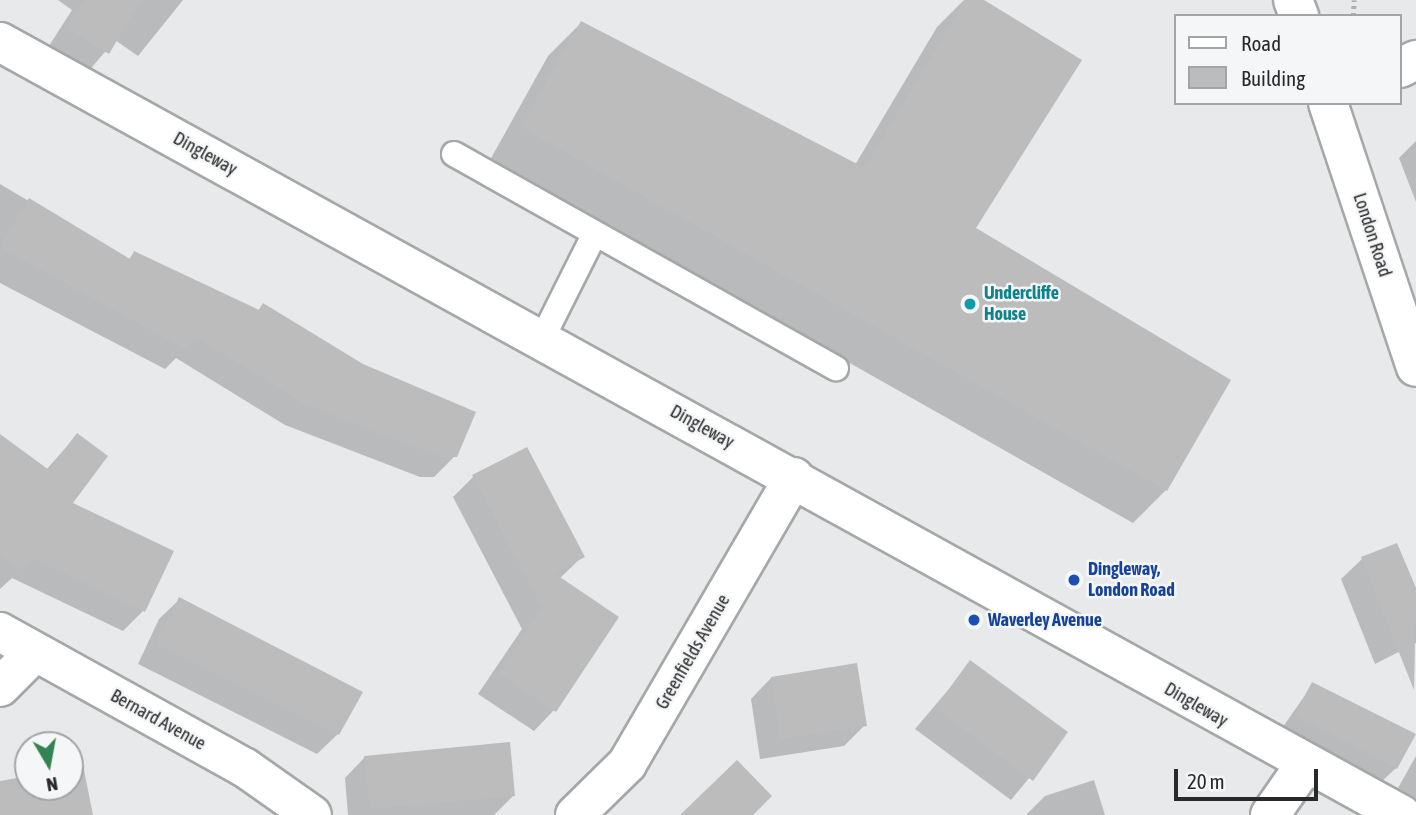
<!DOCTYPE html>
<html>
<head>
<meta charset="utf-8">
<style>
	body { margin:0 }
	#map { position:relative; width:1416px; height:815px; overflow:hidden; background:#e8e9ea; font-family:"Asap Condensed",sans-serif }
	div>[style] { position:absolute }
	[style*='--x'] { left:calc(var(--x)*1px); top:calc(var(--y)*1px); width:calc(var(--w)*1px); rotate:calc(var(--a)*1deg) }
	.shadow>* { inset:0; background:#0003 }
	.building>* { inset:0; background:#bcbcbd }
	.path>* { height:4.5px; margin-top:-2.25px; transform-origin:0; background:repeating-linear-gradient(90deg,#aeafb0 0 3.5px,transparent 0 7px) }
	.roads { filter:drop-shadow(2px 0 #a6a7a8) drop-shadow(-2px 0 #a6a7a8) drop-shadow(0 2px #a6a7a8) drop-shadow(0 -2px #a6a7a8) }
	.lane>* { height:24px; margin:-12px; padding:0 12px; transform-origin:12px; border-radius:12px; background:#fff }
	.street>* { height:38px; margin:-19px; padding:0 19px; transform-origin:19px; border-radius:19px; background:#fff }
	.highway>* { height:38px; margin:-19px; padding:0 19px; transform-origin:19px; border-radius:19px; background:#fff }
	.dots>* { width:19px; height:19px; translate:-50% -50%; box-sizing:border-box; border:4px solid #f5f6f7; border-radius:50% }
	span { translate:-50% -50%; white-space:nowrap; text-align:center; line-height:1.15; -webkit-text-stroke:5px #f5f6f7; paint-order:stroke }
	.street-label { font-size:18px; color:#29292a }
	.culture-label { font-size:18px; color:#0d838f; font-weight:700 }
	.left { translate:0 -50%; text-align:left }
	.transit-label { font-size:18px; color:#164399; font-weight:700 }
	.legend { position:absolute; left:1174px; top:14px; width:228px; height:91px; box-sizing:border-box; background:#f5f6f7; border:2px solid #a3a4a5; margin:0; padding:9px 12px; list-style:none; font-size:21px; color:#29292a }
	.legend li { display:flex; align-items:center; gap:14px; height:35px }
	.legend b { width:35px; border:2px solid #a3a4a5 }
	.north { position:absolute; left:14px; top:731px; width:70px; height:70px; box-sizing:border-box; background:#f5f6f7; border:2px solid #a3a4a5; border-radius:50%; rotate:170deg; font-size:19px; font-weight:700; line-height:28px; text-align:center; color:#29292a }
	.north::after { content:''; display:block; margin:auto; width:24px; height:32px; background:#338354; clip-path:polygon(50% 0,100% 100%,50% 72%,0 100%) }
	.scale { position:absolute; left:1174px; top:769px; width:144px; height:32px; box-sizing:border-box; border:4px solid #29292a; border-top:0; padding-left:9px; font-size:21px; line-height:24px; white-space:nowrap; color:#29292a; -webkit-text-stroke:5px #f5f6f7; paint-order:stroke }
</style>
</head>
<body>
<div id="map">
	<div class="shadow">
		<div style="clip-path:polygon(58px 0,183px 0,138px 56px,115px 40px,87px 73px,47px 49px,72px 10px)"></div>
		<div style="clip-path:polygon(964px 0,981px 0,974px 229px,1166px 490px,1133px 523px,490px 160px,548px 56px,581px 23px,855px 165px,937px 27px)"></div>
		<div style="clip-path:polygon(1416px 141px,1416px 202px,1399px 158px)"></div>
		<div style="clip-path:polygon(0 184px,128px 260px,134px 253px,257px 311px,263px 305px,455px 456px,434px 477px,420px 477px,285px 425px,176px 358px,165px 369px,0 283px)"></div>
		<div style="clip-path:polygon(77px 435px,70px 504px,143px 611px,123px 631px,12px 578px,0 589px,0 436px,46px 470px)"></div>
		<div style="clip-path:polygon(474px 476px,583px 556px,559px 579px,554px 710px,534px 731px,478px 694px,522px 629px,453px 497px)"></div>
		<div style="clip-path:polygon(1397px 545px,1416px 593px,1416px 643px,1375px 664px,1341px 579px,1362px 559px)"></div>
		<div style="clip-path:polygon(180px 599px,338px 734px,317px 754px,138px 664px,159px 619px)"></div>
		<div style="clip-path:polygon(971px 663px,1066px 733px,1011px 800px,915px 729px)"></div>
		<div style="clip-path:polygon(771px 678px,865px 725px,844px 746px,760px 759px,751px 699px)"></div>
		<div style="clip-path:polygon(1313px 684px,1396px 768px,1379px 784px,1280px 731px)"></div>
		<div style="clip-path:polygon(1416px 756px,1416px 798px,1398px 788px)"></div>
		<div style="clip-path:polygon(365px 757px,514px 795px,494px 815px,348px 815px,345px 778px)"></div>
		<div style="clip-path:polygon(1094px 780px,1105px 815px,1026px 815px,1045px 796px)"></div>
	</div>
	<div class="building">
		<div style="clip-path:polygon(84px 0,141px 0,109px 54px,66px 28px)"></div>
		<div style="clip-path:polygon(965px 0,984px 0,1082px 60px,976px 228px,1231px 380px,1167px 491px,521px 127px,581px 21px,865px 168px)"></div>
		<div style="clip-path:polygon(29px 198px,130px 259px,134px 251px,259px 310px,263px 303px,363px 364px,476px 412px,457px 457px,441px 457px,305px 404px,194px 336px,187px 350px,0 247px)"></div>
		<div style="clip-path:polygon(77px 433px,108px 456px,73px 503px,174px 551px,145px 612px,32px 558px,23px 571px,0 554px,0 434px,49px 470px)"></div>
		<div style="clip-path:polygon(527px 447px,585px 557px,554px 573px,619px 617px,556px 712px,498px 673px,542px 607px,472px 475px)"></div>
		<div style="clip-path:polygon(1397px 543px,1416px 588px,1414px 690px,1361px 557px)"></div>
		<div style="clip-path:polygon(179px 597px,363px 692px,339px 735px,157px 644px)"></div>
		<div style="clip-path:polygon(970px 660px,1068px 732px,1033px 781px,935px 708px)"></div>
		<div style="clip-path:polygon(857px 663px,867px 726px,780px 739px,771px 677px)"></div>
		<div style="clip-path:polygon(1312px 682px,1416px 734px,1397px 769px,1295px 714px)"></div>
		<div style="clip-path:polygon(510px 742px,515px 796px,370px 809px,364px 756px)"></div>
		<div style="clip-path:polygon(737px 760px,772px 796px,753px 815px,680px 815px)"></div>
		<div style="clip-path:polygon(83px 765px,93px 815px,0 815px,0 781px,28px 776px,28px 787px,70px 787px,70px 767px)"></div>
	</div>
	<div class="path">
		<div style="--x:1353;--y:16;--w:16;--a:-86"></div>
	</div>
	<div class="roads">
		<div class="lane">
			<div style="--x:454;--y:154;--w:438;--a:29.3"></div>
			<div style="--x:542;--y:339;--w:114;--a:-63.4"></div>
		</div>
		<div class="street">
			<div style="--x:0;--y:42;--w:1601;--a:28.87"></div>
			<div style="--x:1400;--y:68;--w:18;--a:-27"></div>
			<div style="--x:0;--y:632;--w:279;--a:29"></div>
			<div style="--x:244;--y:767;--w:83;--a:35.2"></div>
			<div style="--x:0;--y:687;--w:49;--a:-45"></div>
			<div style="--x:575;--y:815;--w:73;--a:-44.4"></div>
			<div style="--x:627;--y:764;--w:332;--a:-59.8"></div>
			<div style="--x:1270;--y:815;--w:60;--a:-55.2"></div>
		</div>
		<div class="highway">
			<div style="--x:1293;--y:0;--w:17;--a:69"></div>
			<div style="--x:1328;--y:103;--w:278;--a:71.6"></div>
		</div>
	</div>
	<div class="dots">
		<div style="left:970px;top:304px;background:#0f9aa8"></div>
		<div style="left:1074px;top:580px;background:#1a4fb4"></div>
		<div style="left:974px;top:620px;background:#1a4fb4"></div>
	</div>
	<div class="street-label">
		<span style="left:205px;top:154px;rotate:29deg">Dingleway</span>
		<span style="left:1372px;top:235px;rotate:72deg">London Road</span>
		<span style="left:702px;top:427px;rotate:29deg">Dingleway</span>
		<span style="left:693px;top:652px;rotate:-60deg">Greenfields Avenue</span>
		<span style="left:1196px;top:705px;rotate:30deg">Dingleway</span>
		<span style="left:158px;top:720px;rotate:29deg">Bernard Avenue</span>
	</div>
	<div class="culture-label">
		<span class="left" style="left:984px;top:304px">Undercliffe<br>House</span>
	</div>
	<div class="transit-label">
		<span class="left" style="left:1088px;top:580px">Dingleway,<br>London Road</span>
		<span class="left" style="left:988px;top:620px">Waverley Avenue</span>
	</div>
	<ul class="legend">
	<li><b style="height:9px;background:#fff"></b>Road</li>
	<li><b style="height:19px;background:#bcbcbd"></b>Building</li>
	</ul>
	<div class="north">N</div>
	<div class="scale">20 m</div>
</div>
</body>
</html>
